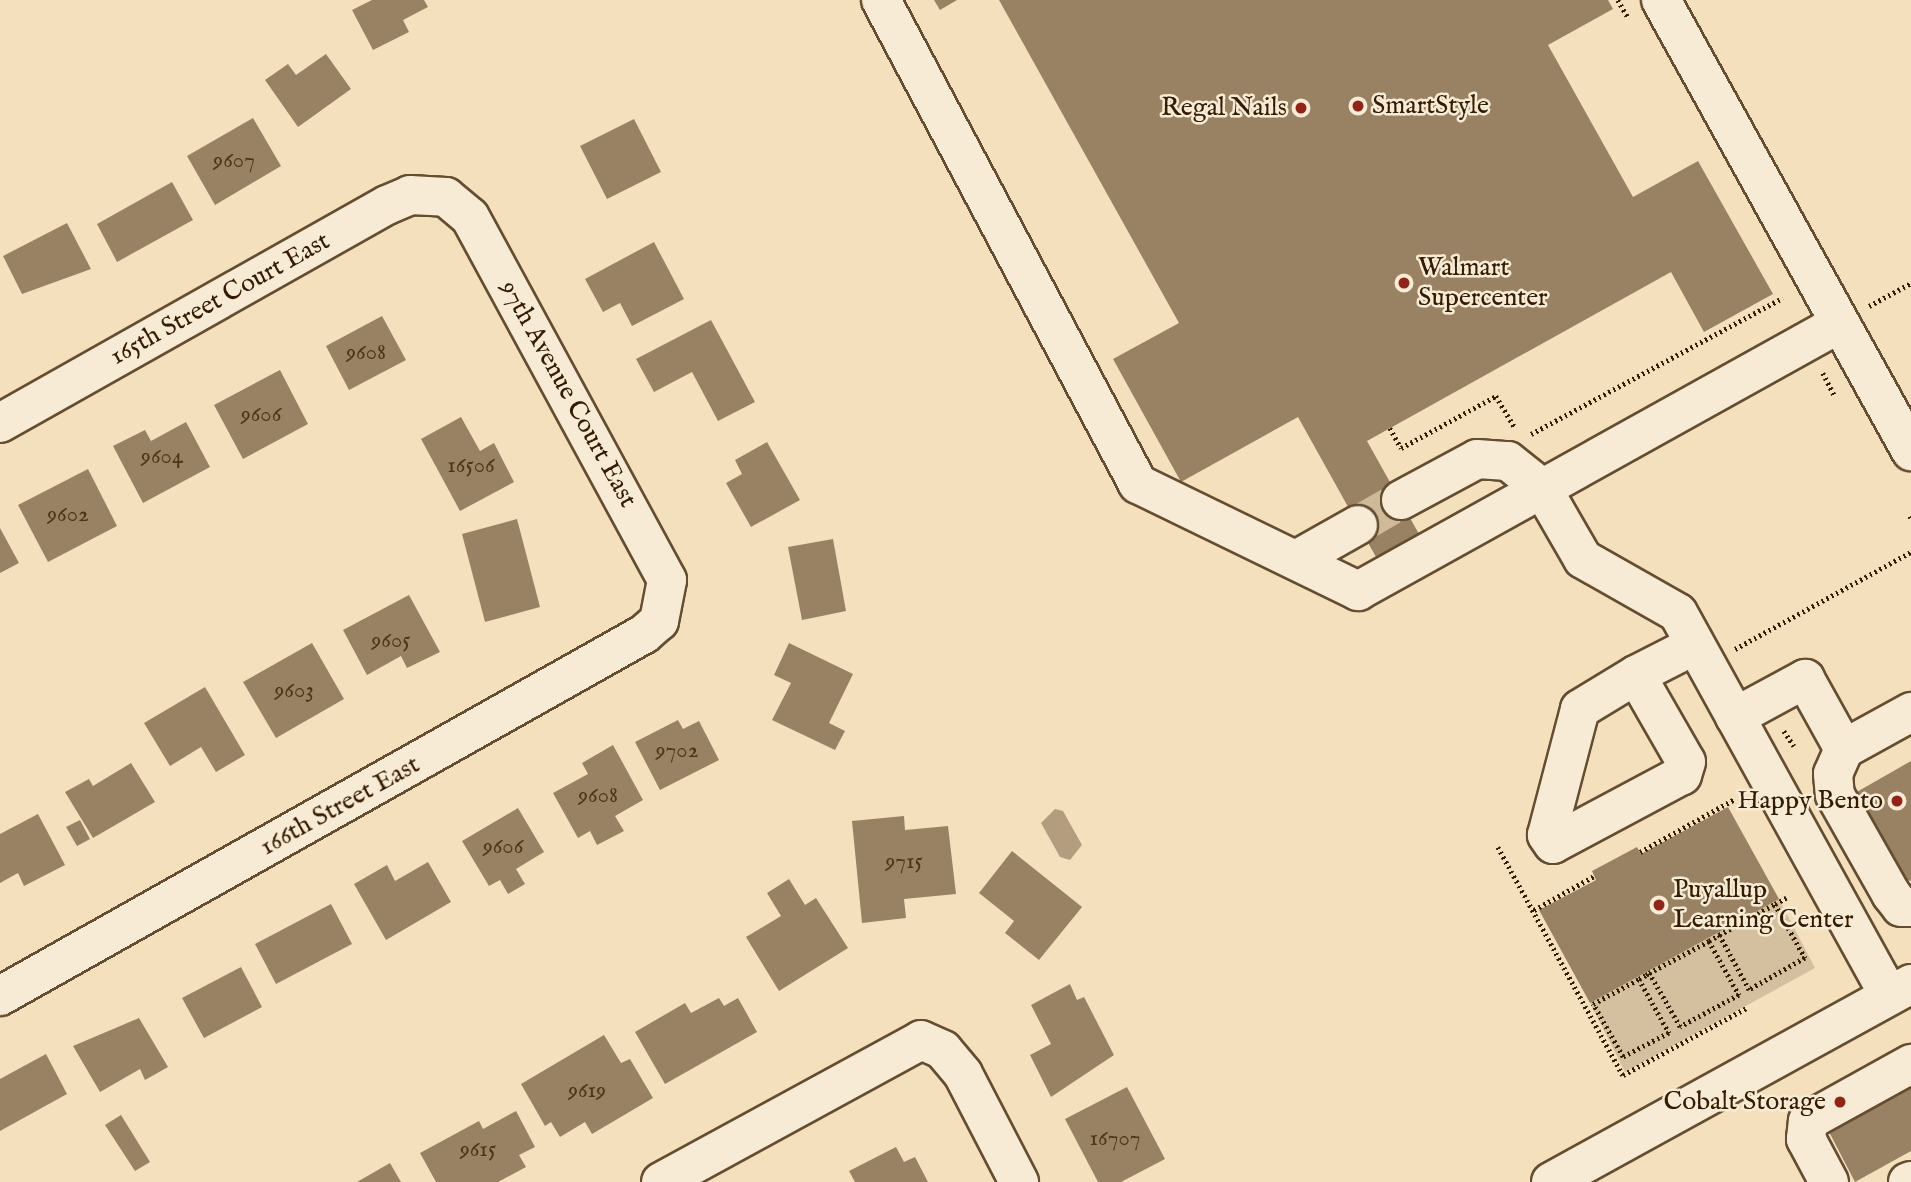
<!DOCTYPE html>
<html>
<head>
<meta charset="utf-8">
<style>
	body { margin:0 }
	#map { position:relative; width:1911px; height:1182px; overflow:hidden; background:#f5e0be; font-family:"IM FELL English",serif }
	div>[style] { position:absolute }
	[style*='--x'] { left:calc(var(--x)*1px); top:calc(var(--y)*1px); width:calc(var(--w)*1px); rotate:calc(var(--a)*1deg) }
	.green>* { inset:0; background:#d4bf9e }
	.water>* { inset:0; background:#b39d7e }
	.building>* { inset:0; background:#988263 }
	.minor-tunnel>* { height:38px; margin-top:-19px; transform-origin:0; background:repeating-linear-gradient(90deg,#ceb998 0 38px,transparent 0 57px) }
	.path>* { height:4.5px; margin-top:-2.25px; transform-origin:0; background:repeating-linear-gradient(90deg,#331c01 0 2px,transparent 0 5.5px) }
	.roads { filter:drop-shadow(2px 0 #644d30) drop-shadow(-2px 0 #644d30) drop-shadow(0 2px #644d30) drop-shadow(0 -2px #644d30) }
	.minor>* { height:38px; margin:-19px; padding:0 19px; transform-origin:19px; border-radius:19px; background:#f8ebd5 }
	.dots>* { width:19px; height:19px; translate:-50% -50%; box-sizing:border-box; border:4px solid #f8ebd5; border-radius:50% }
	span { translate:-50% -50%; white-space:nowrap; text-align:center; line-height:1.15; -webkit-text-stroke:5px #f8ebd5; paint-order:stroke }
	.number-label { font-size:23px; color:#4c361a }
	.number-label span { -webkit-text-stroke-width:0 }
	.poi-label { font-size:26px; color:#331c01 }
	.left { translate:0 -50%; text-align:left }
	.right { translate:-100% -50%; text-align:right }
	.street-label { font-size:26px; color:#331c01 }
</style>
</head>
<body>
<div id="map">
	<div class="green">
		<div style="clip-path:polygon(1779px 899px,1815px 968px,1625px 1072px,1590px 1003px)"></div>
	</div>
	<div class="water">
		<div style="clip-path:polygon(1055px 809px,1063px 811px,1082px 845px,1070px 860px,1060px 857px,1041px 823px)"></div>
	</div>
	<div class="building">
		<div style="clip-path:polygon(372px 0,424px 0,428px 7px,403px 20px,409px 32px,373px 50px,352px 10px)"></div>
		<div style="clip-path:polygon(934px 0,957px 0,940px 10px)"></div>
		<div style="clip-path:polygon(999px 0,1608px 0,1613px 9px,1548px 45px,1633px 197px,1698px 161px,1773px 294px,1704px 332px,1671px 272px,1367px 441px,1424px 543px,1381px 566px,1298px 417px,1181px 482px,1113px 359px,1179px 323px)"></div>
		<div style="clip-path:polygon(326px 54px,351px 89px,298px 127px,265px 80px,288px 64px,296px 75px)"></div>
		<div style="clip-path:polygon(253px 118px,281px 166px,215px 205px,187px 156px)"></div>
		<div style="clip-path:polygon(634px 119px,661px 172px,607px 199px,580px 146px)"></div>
		<div style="clip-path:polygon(172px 182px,193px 220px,117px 262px,97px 224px)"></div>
		<div style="clip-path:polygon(67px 223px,91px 269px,22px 294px,3px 256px)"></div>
		<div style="clip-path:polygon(654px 242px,684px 299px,632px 326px,620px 303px,603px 312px,585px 279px)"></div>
		<div style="clip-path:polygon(382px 316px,406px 360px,349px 390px,326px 346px)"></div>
		<div style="clip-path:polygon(711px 320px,755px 402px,718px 421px,692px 372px,654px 392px,636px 359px)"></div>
		<div style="clip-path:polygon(280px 370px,308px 424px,243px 459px,214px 405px)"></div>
		<div style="clip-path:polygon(461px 417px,480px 451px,494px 443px,514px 482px,460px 511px,421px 439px)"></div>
		<div style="clip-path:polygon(186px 422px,210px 467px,143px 503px,113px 446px,145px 430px,151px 441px)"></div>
		<div style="clip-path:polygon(767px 442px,800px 500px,751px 527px,726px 483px,742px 474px,735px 460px)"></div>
		<div style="clip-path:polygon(88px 469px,117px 526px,48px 562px,18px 505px)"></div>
		<div style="clip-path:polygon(517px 519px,540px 607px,485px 622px,462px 534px)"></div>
		<div style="clip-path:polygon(0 528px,19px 563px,0 573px)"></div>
		<div style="clip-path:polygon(833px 539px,846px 611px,802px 620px,788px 547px)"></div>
		<div style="clip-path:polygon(409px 595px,440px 652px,407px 668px,401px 656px,367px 675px,343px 630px)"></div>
		<div style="clip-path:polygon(312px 643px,344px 699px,276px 738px,243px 682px)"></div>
		<div style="clip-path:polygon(789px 643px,853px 674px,829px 723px,845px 731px,835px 750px,772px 720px,791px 683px,774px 675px)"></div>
		<div style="clip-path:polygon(205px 687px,245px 755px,216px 772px,201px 747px,170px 766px,144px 723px)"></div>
		<div style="clip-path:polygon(678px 720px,683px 729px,699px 721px,719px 760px,660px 790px,635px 742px)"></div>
		<div style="clip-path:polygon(613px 745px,643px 800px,615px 816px,624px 831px,597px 845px,590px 831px,578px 838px,553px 793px,588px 774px,582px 763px)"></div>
		<div style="clip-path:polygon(1911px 761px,1911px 881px,1894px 877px,1855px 793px)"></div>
		<div style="clip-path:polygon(131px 763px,155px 802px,93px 838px,65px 792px,89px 779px,93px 786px)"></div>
		<div style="clip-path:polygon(1728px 807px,1779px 899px,1590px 1003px,1539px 910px,1596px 880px,1592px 871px,1637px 847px,1641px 854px)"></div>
		<div style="clip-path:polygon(518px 808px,544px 852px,516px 869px,525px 884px,508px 894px,500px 880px,489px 886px,462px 841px)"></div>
		<div style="clip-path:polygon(38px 814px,65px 865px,24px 886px,18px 873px,0 883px,0 834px)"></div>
		<div style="clip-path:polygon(904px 816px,905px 830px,948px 826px,956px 894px,904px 899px,906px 918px,862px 923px,852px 821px)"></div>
		<div style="clip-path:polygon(80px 820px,90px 839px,77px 846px,66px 827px)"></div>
		<div style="clip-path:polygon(1012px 851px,1082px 907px,1039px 960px,1005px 933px,1014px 921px,979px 893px)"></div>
		<div style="clip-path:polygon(428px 862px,451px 902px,386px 940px,354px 884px,387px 865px,395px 881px)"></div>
		<div style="clip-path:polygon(789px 879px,805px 905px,816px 898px,848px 948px,779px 991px,746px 937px,781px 916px,767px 893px)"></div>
		<div style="clip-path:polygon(331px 904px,352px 944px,276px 984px,255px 944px)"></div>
		<div style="clip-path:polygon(241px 967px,262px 1007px,204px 1038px,182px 998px)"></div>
		<div style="clip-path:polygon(1070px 984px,1077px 1000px,1084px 997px,1114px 1055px,1051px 1097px,1030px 1055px,1051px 1044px,1031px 1005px)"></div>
		<div style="clip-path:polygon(719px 998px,724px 1006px,738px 998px,757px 1032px,665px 1084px,635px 1032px,685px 1003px,691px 1013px)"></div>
		<div style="clip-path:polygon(139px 1018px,168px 1067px,145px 1080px,140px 1069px,100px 1092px,73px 1046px)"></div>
		<div style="clip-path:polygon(604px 1035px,621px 1063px,630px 1059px,653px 1098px,592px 1134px,585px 1122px,560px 1137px,551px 1122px,545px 1126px,521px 1084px)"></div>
		<div style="clip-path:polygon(46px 1054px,67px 1094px,0 1131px,0 1079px)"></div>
		<div style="clip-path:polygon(1911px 1081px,1911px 1151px,1855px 1182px,1827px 1128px)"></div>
		<div style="clip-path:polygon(1127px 1087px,1165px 1159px,1121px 1182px,1098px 1182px,1065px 1119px)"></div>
		<div style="clip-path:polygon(516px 1111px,535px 1147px,519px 1155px,526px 1167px,498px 1182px,436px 1182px,420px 1153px,479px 1121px,483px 1129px)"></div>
		<div style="clip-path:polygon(121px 1115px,150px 1162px,135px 1171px,105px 1125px)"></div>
		<div style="clip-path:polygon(896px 1147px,904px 1162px,915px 1157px,928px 1182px,855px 1182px,849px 1171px)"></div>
		<div style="clip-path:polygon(390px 1163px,401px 1182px,357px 1182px)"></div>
	</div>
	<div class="minor-tunnel">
		<div style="--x:1358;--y:525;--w:50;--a:-30.2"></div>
	</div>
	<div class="path">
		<div style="--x:1618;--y:0;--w:20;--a:60"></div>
		<div style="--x:1869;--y:306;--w:48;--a:-28.7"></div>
		<div style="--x:1823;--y:373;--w:27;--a:63"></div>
		<div style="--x:1390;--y:428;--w:23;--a:61"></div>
		<div style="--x:1401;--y:448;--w:108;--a:-28.7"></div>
		<div style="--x:1496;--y:396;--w:37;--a:59"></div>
		<div style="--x:1531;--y:434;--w:286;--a:-28.4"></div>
		<div style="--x:1910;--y:516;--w:2;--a:63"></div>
		<div style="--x:1735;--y:649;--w:201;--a:-28.9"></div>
		<div style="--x:1784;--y:731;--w:18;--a:56"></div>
		<div style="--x:1498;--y:847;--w:260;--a:61.3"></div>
		<div style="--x:1623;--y:1075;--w:142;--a:-28.5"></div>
		<div style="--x:1640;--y:852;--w:107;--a:-29.2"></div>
		<div style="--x:1775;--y:904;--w:13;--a:-29"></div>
		<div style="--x:1534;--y:910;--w:69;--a:-29.5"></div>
		<div style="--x:1709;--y:941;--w:12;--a:-31"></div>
		<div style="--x:1719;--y:935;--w:64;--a:-29"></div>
		<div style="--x:1775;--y:904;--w:62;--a:60.9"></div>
		<div style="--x:1805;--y:958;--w:64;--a:150.3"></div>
		<div style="--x:1749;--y:990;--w:63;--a:-118.6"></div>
		<div style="--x:1639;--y:979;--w:8;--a:-30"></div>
		<div style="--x:1646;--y:975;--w:4;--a:-34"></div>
		<div style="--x:1649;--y:973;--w:68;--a:-28.1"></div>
		<div style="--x:1709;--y:941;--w:62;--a:60.9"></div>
		<div style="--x:1739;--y:995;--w:67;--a:151.5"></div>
		<div style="--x:1680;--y:1027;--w:62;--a:-119.9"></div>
		<div style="--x:1639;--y:979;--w:62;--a:60.9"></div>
		<div style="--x:1669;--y:1033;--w:52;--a:152.4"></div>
		<div style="--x:1623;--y:1057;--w:61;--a:-119.5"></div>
		<div style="--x:1593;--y:1004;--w:52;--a:-28.5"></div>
	</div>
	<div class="roads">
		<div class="minor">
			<div style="--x:881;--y:0;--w:548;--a:62.03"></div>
			<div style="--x:1138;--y:484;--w:245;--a:25.9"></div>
			<div style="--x:1358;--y:591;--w:551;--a:-29.07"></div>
			<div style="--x:1661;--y:0;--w:516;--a:61"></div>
			<div style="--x:0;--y:423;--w:444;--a:-29.4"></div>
			<div style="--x:387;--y:205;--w:25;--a:-23"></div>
			<div style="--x:410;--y:195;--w:36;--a:3"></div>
			<div style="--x:446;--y:197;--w:31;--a:40"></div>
			<div style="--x:470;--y:217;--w:413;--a:61.5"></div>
			<div style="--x:667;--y:580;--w:42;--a:101"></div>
			<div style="--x:659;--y:621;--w:20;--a:139"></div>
			<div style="--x:644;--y:634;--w:739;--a:150.66"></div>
			<div style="--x:1401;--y:500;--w:86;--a:-28.3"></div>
			<div style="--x:1477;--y:459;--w:31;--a:4"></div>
			<div style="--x:1508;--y:461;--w:43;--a:38.5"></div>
			<div style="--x:1542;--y:488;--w:82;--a:60"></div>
			<div style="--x:1583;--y:559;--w:109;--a:29.6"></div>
			<div style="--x:1678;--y:613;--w:437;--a:61.1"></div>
			<div style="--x:1296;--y:560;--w:71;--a:-29.4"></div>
			<div style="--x:1636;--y:675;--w:100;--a:60.1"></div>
			<div style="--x:1686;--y:762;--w:14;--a:107"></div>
			<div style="--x:1682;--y:775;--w:146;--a:151.9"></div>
			<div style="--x:1553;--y:844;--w:11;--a:-124"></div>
			<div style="--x:1547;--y:835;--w:130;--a:-75.3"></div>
			<div style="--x:1580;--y:709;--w:66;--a:-31.3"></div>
			<div style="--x:1636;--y:675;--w:66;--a:-27"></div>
			<div style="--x:1735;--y:717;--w:80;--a:-28.5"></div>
			<div style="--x:1805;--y:679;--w:80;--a:60.9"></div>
			<div style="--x:1844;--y:749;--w:77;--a:-28.9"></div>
			<div style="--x:1844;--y:749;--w:27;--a:114"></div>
			<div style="--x:1833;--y:774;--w:21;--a:85"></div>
			<div style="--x:1835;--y:795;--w:114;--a:60.5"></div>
			<div style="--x:1891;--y:894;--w:16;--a:52"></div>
			<div style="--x:1901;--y:907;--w:10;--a:0"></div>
			<div style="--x:661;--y:1182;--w:296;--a:-28.6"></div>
			<div style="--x:921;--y:1040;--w:24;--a:24"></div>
			<div style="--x:943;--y:1050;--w:31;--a:50"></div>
			<div style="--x:963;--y:1074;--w:122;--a:62.6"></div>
			<div style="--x:1551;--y:1182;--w:411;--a:-28.8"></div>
			<div style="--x:1829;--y:1182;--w:49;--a:-118.1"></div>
			<div style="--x:1806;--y:1139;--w:18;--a:-84"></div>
			<div style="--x:1808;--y:1121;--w:118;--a:-29"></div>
			<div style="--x:1908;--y:1182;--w:3;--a:-18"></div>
		</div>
	</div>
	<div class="dots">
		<div style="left:1358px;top:106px;background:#8f2418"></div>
		<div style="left:1301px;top:108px;background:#8f2418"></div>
		<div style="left:1404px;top:283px;background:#8f2418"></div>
		<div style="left:1897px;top:801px;background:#8f2418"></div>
		<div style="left:1659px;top:905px;background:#8f2418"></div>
		<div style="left:1840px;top:1102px;background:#8f2418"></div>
	</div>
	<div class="number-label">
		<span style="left:234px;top:161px">9607</span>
		<span style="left:366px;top:353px">9608</span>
		<span style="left:261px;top:415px">9606</span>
		<span style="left:162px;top:457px">9604</span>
		<span style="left:471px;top:466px">16506</span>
		<span style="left:68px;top:515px">9602</span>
		<span style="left:391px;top:641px">9605</span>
		<span style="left:294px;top:691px">9603</span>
		<span style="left:677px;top:751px">9702</span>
		<span style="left:598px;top:796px">9608</span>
		<span style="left:503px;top:847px">9606</span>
		<span style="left:904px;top:862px">9715</span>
		<span style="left:587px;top:1091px">9619</span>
		<span style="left:1115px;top:1139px">16707</span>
		<span style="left:478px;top:1150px">9615</span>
	</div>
	<div class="poi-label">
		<span class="left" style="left:1372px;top:106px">SmartStyle</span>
		<span class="right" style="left:1287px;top:108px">Regal Nails</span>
		<span class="left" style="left:1418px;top:283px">Walmart<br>Supercenter</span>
		<span class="right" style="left:1883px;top:801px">Happy Bento</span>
		<span class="left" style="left:1673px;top:905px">Puyallup<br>Learning Center</span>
		<span class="right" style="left:1826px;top:1102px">Cobalt Storage</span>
	</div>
	<div class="street-label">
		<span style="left:220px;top:299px;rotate:-29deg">165th Street Court East</span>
		<span style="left:568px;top:394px;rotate:61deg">97th Avenue Court East</span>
		<span style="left:340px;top:806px;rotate:-29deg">166th Street East</span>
	</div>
</div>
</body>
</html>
